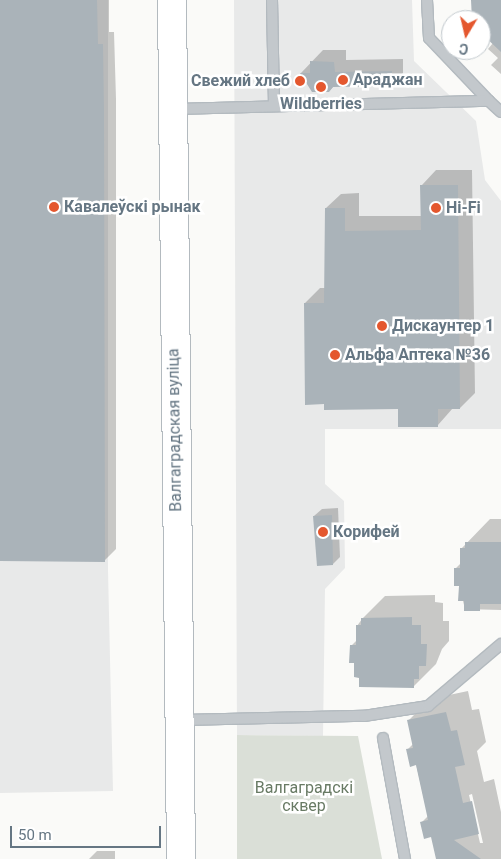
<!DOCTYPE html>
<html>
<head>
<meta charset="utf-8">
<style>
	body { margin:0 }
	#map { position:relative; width:501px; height:859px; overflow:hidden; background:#fafaf8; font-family:Roboto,sans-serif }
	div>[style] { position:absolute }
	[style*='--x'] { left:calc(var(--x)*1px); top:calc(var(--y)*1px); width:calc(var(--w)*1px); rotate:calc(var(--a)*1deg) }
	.built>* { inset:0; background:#e8e9e9 }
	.green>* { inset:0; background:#dadfd7 }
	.shadow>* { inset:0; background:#0003 }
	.building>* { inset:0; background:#aab3b9 }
	.roads { filter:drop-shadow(1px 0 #b3babf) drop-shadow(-1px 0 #b3babf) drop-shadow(0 1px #b3babf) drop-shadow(0 -1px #b3babf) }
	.service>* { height:10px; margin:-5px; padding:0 5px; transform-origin:5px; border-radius:5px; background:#c3c8cc }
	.secondary>* { height:28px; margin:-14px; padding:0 14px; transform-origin:14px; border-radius:14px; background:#fff }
	.dots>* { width:14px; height:14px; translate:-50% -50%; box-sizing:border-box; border:2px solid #fff; border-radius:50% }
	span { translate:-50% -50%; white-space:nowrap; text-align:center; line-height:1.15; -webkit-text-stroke:5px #fff; paint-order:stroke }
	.poi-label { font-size:16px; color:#657683; font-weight:700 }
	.left { translate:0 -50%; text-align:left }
	.right { translate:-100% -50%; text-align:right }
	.street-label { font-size:16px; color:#657683 }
	.park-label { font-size:16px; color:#687a64 }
	.north { position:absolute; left:441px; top:10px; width:50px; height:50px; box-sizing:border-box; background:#fff; border:1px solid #c1c8cd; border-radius:50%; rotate:189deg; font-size:14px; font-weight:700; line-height:20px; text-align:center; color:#657683 }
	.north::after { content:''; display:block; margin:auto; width:18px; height:22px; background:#e4572e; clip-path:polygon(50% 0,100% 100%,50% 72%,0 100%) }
	.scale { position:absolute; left:10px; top:826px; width:151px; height:22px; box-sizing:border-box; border:2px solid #657683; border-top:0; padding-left:6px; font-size:15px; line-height:18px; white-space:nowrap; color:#657683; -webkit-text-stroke:4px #fff; paint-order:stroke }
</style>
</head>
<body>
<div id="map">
	<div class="built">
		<div style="clip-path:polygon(0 0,108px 0,108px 570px,113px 791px,0 793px)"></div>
		<div style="clip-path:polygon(234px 0,412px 0,414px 61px,476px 121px,485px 180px,501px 201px,501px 429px,325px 429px,325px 484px,344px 501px,345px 568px,325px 589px,323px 736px,237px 735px)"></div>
	</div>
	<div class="green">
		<div style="clip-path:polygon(237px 735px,358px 736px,382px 859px,237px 859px)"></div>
	</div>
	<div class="shadow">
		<div style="clip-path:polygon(0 0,109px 0,109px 32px,114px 32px,116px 99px,116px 549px,104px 561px,0 560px)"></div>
		<div style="clip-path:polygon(473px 0,501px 0,501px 74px,491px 65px,498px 58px,488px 49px,493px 43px,481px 31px,481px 20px,476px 20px)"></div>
		<div style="clip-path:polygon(323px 50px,346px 50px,346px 60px,403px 59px,403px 73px,391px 85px,334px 86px,329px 91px,313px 91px,301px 73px)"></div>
		<div style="clip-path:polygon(436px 170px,472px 170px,475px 393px,460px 408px,453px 408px,438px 425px,399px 408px,305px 303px,320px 288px,325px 288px,326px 208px,341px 194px,359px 193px,359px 216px,422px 216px,422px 185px)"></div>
		<div style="clip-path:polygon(338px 508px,340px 557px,333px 564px,314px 516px,322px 509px)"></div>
		<div style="clip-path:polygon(490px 519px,501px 519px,501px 610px,465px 609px,455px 569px,461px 563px,461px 549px)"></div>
		<div style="clip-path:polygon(435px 595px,435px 602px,443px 603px,443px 621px,449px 621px,449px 641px,442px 649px,436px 664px,413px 687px,361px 676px,351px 646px,357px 640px,357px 626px,362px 619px,385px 596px)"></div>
		<div style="clip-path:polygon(evenodd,468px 691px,472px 710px,479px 709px,486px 742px,477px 751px,484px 782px,494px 779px,501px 812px,501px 859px,437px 859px,432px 836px,422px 822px,428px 816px,416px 764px,407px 750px,413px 744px,408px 721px,430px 699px,468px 691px,472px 794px,483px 843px,480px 843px,469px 795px,472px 794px)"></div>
		<div style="clip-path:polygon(97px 851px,115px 851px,115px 859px,89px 859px)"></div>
	</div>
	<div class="building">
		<div style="clip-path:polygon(0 0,97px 0,98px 44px,103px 44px,104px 112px,105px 562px,0 561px)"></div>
		<div style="clip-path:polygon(471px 0,501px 0,501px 52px,481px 33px,481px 20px,472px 20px)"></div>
		<div style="clip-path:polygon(310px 61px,334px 62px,335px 72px,392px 71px,392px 86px,333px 87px,329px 92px,312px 92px,300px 73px,310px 73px)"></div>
		<div style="clip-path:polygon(420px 185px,458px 185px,460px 409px,438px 409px,438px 427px,398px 427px,398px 409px,324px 410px,324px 404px,305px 405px,304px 303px,324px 303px,325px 208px,345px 208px,345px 231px,421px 230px)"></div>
		<div style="clip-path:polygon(332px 515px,333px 565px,317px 566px,313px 516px)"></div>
		<div style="clip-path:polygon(465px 542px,501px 542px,501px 604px,480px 604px,480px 611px,464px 611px,464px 601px,458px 601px,459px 586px,454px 586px,454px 568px,460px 568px,460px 548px,465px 548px)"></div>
		<div style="clip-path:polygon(412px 617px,412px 625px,421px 625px,421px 644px,427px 644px,426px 666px,419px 666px,419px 679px,414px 679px,414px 688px,359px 687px,359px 678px,354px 677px,354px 663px,349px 663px,350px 645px,356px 645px,356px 625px,361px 625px,361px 618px)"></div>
		<div style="clip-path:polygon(446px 712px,451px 731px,457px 730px,465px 765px,455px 767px,463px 803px,472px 801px,479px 834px,454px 840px,481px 859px,436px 859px,431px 837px,424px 839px,420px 822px,428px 820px,416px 765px,410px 767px,406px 749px,413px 748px,407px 720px)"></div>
	</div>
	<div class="roads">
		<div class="service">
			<div style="--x:272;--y:0;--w:106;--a:88.9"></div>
			<div style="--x:427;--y:0;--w:38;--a:87"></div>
			<div style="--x:429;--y:38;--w:87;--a:46.4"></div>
			<div style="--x:175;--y:109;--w:314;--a:-1.5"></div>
			<div style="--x:489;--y:101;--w:16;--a:43"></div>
			<div style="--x:182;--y:720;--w:182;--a:-1.3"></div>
			<div style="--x:364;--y:716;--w:65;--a:-8.9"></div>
			<div style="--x:428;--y:706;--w:96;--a:-40.3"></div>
			<div style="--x:383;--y:738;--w:123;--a:79.7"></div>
		</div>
		<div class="secondary">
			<div style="--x:172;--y:0;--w:859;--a:89.4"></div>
		</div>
	</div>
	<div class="dots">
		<div style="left:343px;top:80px;background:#e4572e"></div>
		<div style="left:300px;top:81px;background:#e4572e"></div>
		<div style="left:321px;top:87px;background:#e4572e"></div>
		<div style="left:54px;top:207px;background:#e4572e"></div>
		<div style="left:436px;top:208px;background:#e4572e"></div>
		<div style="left:382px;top:326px;background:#e4572e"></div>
		<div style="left:335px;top:355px;background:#e4572e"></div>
		<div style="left:323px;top:532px;background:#e4572e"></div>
	</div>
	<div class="poi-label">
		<span class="left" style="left:353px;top:80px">Араджан</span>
		<span class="right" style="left:290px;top:81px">Свежий хлеб</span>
		<span style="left:321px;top:104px">Wildberries</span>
		<span class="left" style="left:64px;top:207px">Кавалеўскі рынак</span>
		<span class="left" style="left:446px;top:208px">Hi-Fi</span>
		<span class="left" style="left:392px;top:326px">Дискаунтер 1</span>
		<span class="left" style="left:345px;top:355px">Альфа Аптека №36</span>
		<span class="left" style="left:333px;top:532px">Корифей</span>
	</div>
	<div class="street-label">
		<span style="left:175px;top:430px;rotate:-91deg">Валгаградская вуліца</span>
	</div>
	<div class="park-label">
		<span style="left:304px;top:797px">Валгаградскі<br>сквер</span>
	</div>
	<div class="north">С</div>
	<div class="scale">50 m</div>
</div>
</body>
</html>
